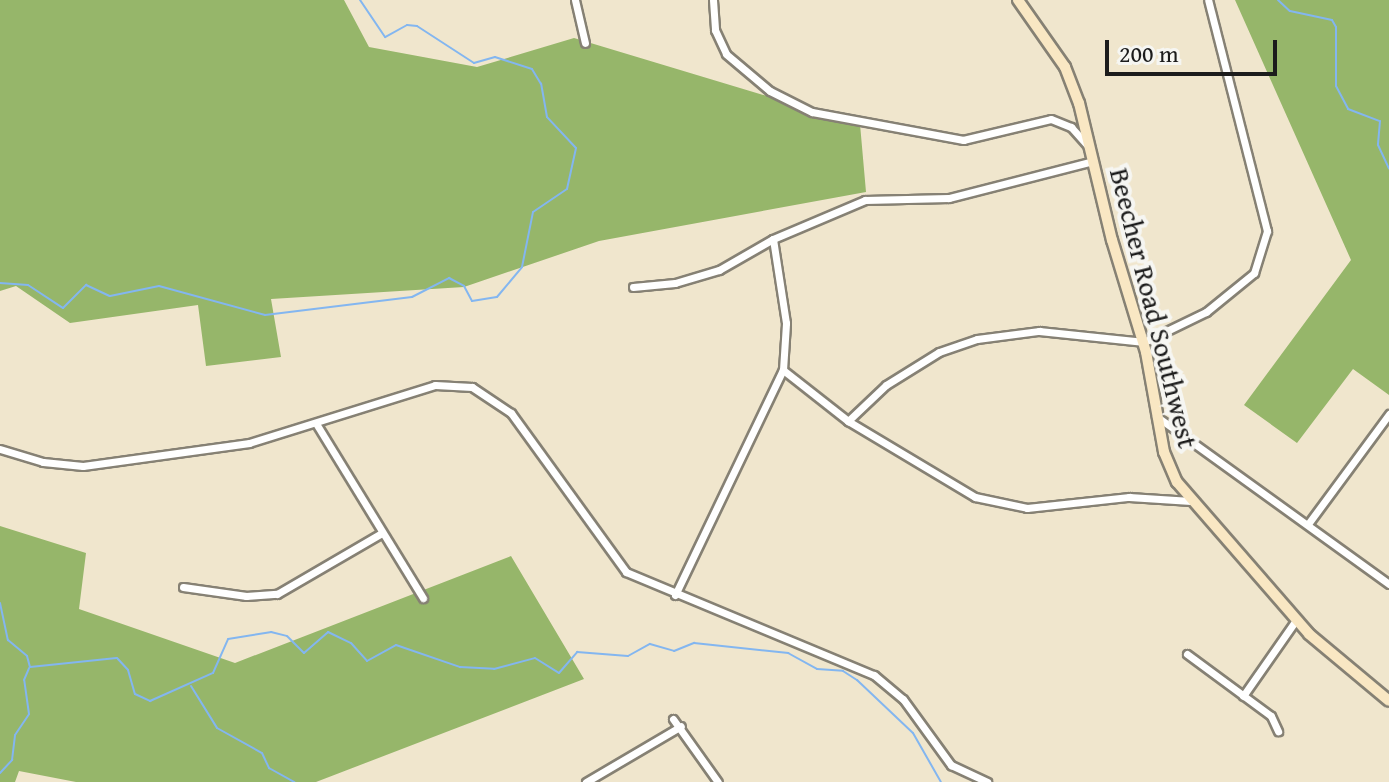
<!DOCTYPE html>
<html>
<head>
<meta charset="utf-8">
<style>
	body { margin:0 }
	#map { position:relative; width:1389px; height:782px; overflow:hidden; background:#f0e6cd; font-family:"Gentium Book Plus",serif }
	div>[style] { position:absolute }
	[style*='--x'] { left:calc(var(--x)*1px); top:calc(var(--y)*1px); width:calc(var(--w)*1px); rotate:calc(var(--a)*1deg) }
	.forest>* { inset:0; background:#96b66a }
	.stream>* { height:2px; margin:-1px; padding:0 1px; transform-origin:1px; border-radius:1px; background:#83b6f0 }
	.roads { filter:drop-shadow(2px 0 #868174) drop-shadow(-2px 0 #868174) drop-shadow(0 2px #868174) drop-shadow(0 -2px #868174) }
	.street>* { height:7px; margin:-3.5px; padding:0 3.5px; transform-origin:3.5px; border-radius:3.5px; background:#fff }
	.secondary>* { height:10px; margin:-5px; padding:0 5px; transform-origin:5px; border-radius:5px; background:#f9e7c3 }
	span { translate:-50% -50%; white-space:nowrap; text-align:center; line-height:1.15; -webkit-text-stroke:8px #f6f6f2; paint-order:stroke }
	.street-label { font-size:28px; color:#1c1c1c }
	.scale { position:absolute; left:1105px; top:40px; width:172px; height:36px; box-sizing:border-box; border:4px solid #1c1c1c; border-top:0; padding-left:10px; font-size:24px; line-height:28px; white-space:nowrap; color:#1c1c1c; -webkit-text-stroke:6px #f6f6f2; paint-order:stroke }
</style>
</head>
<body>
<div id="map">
	<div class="forest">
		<div style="clip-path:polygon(0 0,344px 0,369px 47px,477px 67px,574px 38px,860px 124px,866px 192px,599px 241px,464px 287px,271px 299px,281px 357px,206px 366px,198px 305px,70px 323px,16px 286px,0 291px)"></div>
		<div style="clip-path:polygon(1235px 0,1389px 0,1389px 395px,1353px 369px,1297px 443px,1244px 405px,1351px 260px)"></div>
		<div style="clip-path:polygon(0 526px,86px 553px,79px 609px,235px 663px,511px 556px,584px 679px,316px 782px,76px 782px,19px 771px,15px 782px,0 782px)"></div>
	</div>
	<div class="stream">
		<div style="--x:1278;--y:0;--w:16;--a:43"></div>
		<div style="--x:1290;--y:11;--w:43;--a:12.1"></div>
		<div style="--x:1332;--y:20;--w:8;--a:60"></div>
		<div style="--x:1336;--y:27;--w:59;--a:90"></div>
		<div style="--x:1336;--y:86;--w:26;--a:62"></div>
		<div style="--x:1348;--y:109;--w:34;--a:21"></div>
		<div style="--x:1380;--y:121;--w:24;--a:95"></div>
		<div style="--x:1378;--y:145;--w:26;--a:65"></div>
		<div style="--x:0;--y:283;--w:28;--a:4"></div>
		<div style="--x:28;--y:285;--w:42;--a:33.3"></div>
		<div style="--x:63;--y:308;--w:33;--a:-45"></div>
		<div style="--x:86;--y:285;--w:26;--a:25"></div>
		<div style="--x:110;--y:296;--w:50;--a:-11.5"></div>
		<div style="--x:159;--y:286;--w:110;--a:15.3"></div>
		<div style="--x:265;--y:315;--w:148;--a:-7"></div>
		<div style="--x:412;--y:297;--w:42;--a:-27.2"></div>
		<div style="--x:449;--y:278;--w:17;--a:28"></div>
		<div style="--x:464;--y:286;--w:17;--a:62"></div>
		<div style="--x:472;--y:301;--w:25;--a:-9"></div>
		<div style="--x:497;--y:297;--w:39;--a:-50"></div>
		<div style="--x:522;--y:267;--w:56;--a:-78.7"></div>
		<div style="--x:533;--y:212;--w:41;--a:-34.1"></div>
		<div style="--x:567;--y:189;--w:42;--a:-77.6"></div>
		<div style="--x:576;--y:148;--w:42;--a:-133.1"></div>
		<div style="--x:547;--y:117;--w:34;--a:-100"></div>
		<div style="--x:541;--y:84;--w:17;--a:-121"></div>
		<div style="--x:532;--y:69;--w:39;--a:-162"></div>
		<div style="--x:495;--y:57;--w:22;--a:164"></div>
		<div style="--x:474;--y:63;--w:68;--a:-147"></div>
		<div style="--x:417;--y:26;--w:10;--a:-174"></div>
		<div style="--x:407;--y:25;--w:25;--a:151"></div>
		<div style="--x:385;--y:37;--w:45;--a:-124"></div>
		<div style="--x:0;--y:603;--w:38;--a:78"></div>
		<div style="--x:8;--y:640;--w:25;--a:40"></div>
		<div style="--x:27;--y:656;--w:11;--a:75"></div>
		<div style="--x:30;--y:667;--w:87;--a:-5.9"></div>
		<div style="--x:117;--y:658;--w:16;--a:47"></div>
		<div style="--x:128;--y:670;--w:25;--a:74"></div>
		<div style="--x:135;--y:694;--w:17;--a:25"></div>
		<div style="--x:150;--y:701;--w:69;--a:-24"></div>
		<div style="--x:213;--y:673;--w:37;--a:-66"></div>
		<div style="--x:228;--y:639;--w:44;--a:-9.2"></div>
		<div style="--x:271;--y:632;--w:16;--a:14"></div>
		<div style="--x:287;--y:636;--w:24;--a:45"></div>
		<div style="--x:304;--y:653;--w:32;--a:-41"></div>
		<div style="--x:328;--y:632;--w:25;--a:26"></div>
		<div style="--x:351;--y:643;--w:24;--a:48"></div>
		<div style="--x:367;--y:661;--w:33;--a:-29"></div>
		<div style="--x:396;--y:645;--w:68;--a:19"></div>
		<div style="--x:460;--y:667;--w:34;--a:3"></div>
		<div style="--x:494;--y:669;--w:42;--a:-15"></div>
		<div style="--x:535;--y:658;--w:28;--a:32"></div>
		<div style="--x:559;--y:673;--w:28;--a:-49"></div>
		<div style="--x:577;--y:652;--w:51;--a:4.5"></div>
		<div style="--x:628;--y:656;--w:25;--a:-29"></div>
		<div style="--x:650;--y:644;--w:25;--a:16"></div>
		<div style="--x:674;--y:651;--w:22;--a:-22"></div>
		<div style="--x:694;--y:643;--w:95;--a:6.1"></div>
		<div style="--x:788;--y:653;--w:33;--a:29"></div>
		<div style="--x:817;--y:669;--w:26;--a:4"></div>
		<div style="--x:843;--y:671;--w:17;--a:33"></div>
		<div style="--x:857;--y:680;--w:77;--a:43.4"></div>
		<div style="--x:913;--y:733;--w:56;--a:60.3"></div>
		<div style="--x:191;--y:686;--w:49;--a:58.2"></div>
		<div style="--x:217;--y:728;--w:51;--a:29.1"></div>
		<div style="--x:262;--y:753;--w:17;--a:65"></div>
		<div style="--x:269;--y:768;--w:29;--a:29"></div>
		<div style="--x:0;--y:773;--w:18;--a:-47"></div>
		<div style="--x:12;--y:760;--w:25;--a:-83"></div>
		<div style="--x:15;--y:735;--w:25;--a:-56"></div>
		<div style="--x:29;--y:714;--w:34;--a:-98"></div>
		<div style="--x:24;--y:680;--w:13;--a:-67"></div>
	</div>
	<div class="roads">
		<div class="street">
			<div style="--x:575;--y:0;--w:44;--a:76.9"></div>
			<div style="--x:713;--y:0;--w:30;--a:86"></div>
			<div style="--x:715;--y:30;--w:26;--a:65"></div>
			<div style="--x:726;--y:54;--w:57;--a:40.1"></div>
			<div style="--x:770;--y:91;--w:47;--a:26.6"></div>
			<div style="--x:812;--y:112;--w:154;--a:10.5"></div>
			<div style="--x:963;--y:140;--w:90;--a:-13.4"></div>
			<div style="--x:1051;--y:119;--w:22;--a:22"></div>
			<div style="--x:1071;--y:127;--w:25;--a:48"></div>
			<div style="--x:633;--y:287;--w:42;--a:-5.4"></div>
			<div style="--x:675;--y:283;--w:46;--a:-16.5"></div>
			<div style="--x:719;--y:270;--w:62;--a:-29.9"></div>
			<div style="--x:773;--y:239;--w:100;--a:-23"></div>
			<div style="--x:865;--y:200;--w:84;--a:-1.4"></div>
			<div style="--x:949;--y:198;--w:149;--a:-14.4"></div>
			<div style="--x:783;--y:370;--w:83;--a:38.1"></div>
			<div style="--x:848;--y:421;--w:148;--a:30.9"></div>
			<div style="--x:975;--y:497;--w:53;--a:11.9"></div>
			<div style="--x:1027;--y:508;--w:103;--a:-6.2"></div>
			<div style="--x:1129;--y:497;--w:62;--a:3.7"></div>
			<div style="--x:1156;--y:416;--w:287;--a:35.8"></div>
			<div style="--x:848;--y:421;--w:52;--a:-43.5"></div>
			<div style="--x:886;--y:385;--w:62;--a:-31.9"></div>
			<div style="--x:939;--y:352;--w:40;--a:-18.9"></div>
			<div style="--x:977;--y:339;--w:63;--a:-7.4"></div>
			<div style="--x:1039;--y:331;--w:106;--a:6"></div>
			<div style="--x:1144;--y:342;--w:69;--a:-25.8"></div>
			<div style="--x:1206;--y:312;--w:62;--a:-39.1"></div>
			<div style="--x:1254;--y:273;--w:44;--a:-72.8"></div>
			<div style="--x:1267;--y:231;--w:238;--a:-104.3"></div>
			<div style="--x:317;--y:425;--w:203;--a:58.5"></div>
			<div style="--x:0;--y:449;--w:45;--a:16.8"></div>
			<div style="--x:43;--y:462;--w:40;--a:5.7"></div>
			<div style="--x:83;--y:466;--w:168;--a:-7.9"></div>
			<div style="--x:249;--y:443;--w:195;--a:-17.3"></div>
			<div style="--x:435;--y:385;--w:37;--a:3"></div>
			<div style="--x:472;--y:387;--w:47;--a:33.7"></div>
			<div style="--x:511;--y:413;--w:196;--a:54.1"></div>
			<div style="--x:626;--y:572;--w:269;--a:22.6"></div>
			<div style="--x:874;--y:675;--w:38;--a:40"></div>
			<div style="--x:903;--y:699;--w:82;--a:54"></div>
			<div style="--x:951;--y:765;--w:40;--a:25"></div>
			<div style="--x:1308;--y:524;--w:137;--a:-53.6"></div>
			<div style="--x:183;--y:587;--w:64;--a:8.1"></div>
			<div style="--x:246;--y:596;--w:31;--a:-4"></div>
			<div style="--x:277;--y:594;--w:121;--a:-30.2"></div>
			<div style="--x:675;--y:595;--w:250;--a:-64.4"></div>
			<div style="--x:783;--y:370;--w:47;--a:-86.3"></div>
			<div style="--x:786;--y:323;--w:85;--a:-98.8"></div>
			<div style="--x:1187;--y:654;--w:104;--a:36.4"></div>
			<div style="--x:1271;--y:716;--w:17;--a:65"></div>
			<div style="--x:1243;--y:696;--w:93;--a:-55.1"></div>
			<div style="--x:673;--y:719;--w:77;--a:54.5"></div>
			<div style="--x:586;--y:782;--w:110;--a:-30.5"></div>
		</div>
		<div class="secondary">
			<div style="--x:1018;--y:0;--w:82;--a:55"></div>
			<div style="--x:1065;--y:67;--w:39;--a:69"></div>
			<div style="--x:1079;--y:103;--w:141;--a:76.5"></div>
			<div style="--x:1112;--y:240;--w:117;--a:73.1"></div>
			<div style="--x:1146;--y:352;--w:102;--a:79.8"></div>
			<div style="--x:1164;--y:452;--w:33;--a:67"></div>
			<div style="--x:1177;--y:482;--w:201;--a:49"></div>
			<div style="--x:1309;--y:634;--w:104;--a:39.9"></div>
		</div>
	</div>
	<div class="street-label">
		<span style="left:1154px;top:308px;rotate:76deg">Beecher Road Southwest</span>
	</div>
	<div class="scale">200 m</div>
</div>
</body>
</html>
